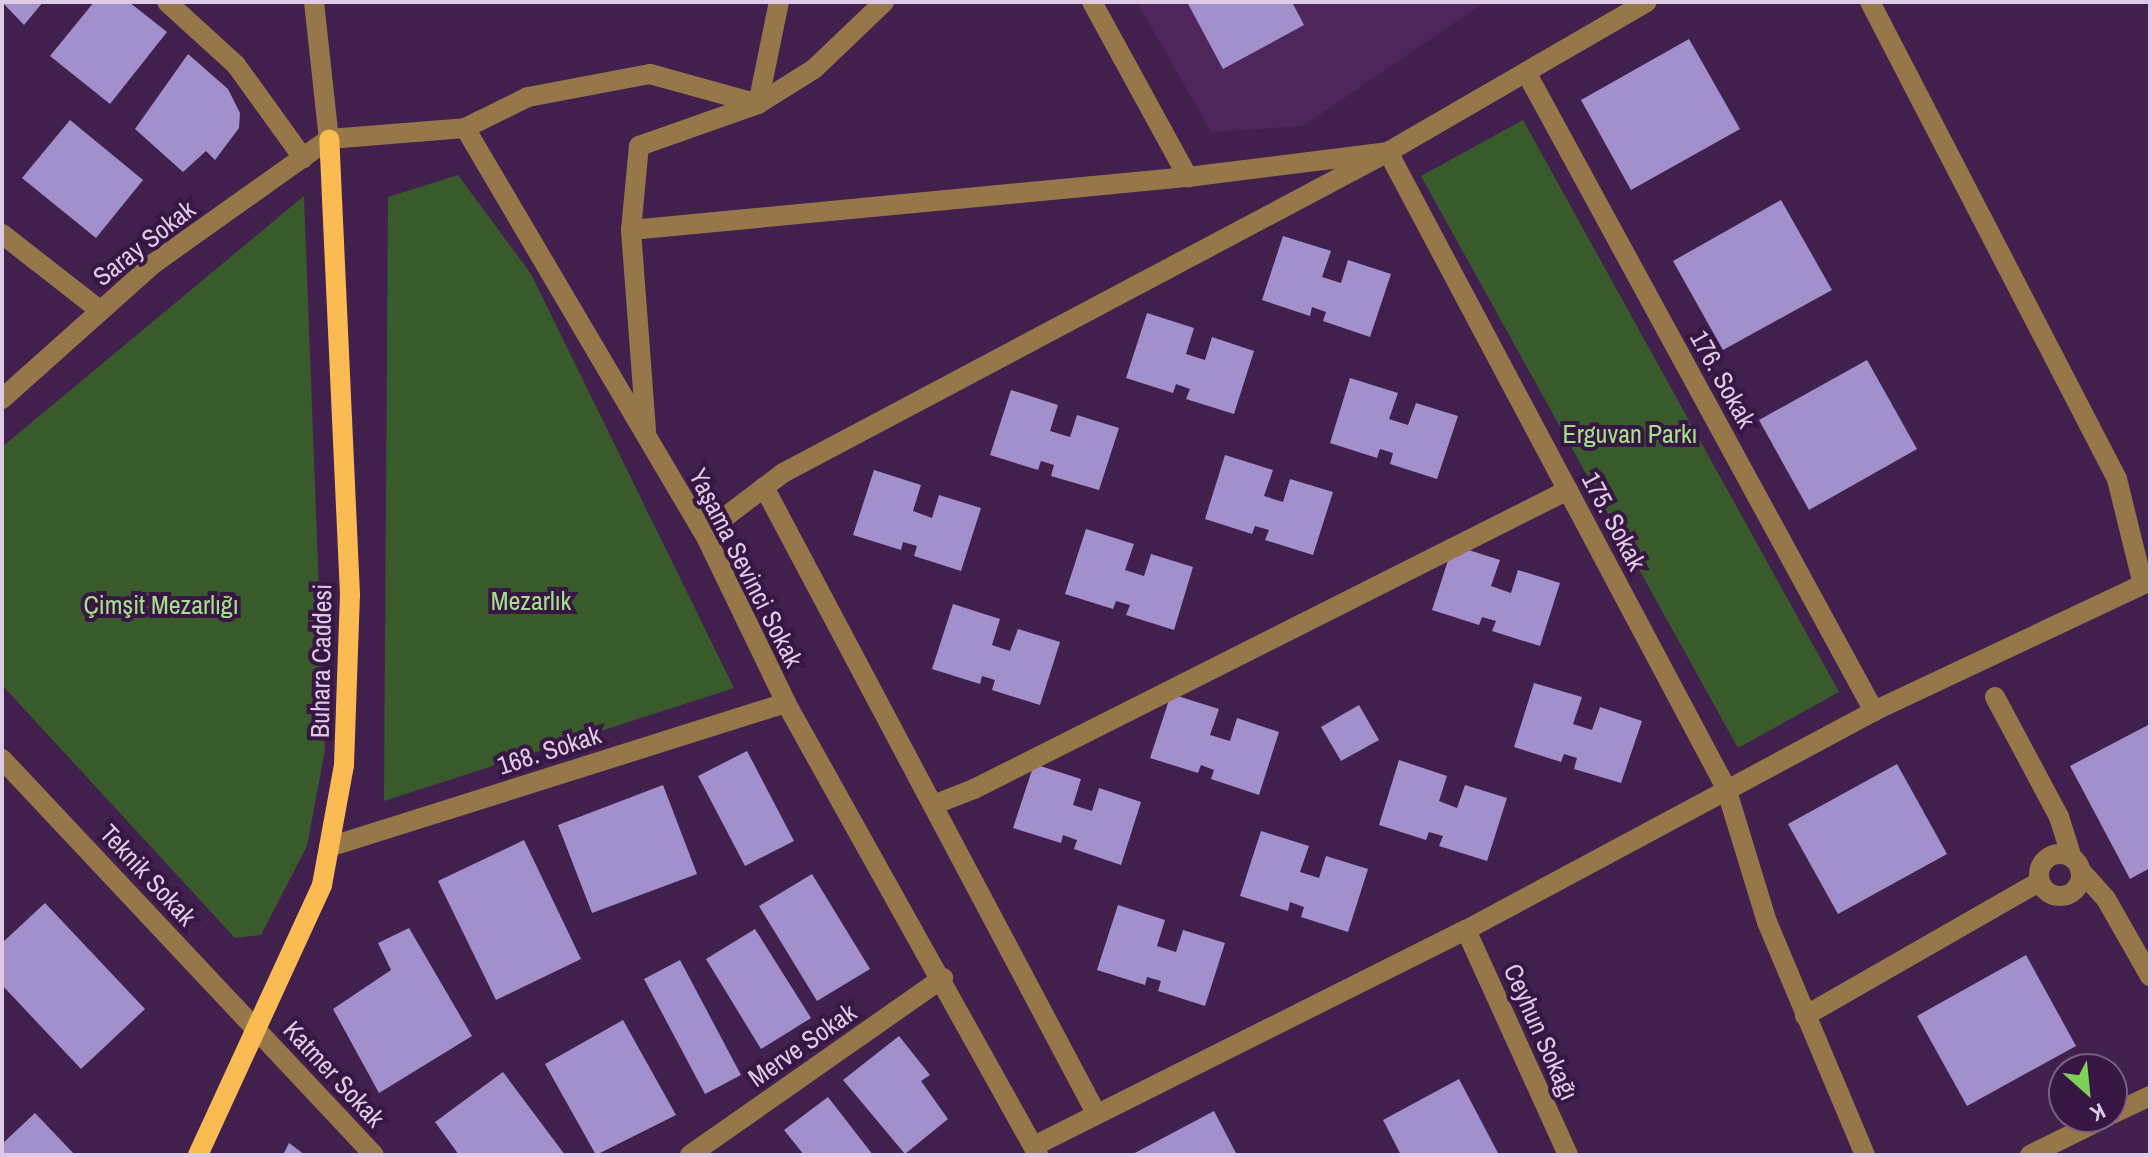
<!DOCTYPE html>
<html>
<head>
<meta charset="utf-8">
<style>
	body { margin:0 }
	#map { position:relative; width:2152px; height:1157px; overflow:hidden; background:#42204e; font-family:"Archivo Narrow",sans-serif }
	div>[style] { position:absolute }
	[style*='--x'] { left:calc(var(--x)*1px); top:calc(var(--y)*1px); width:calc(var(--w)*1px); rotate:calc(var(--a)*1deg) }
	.built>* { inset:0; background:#4e265b }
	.green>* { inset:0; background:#395a2b }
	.building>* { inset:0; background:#a190cc }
	.minor>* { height:20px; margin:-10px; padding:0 10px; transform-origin:10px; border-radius:10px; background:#957749 }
	.minor>.ring { margin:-10px; padding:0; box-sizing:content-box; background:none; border:20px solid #957749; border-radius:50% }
	.major>* { height:20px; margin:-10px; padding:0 10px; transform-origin:10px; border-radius:10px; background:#fbbb53 }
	span { translate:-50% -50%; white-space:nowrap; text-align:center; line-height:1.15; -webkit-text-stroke:8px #381643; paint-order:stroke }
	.street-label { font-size:26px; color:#dfcae6 }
	.park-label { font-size:26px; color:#a3e189 }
	.frame { position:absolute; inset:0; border:4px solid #dfcae6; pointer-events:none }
	.north { position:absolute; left:2048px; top:1053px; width:80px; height:80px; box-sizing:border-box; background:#381643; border:2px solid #7b5e84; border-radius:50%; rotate:153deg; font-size:22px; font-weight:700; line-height:32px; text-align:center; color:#dfcae6 }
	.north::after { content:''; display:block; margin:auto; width:28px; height:36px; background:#7dd154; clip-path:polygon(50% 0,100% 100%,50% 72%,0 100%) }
</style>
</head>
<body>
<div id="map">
	<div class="built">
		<div style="clip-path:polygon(1137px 2px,1485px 2px,1303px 126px,1211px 132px)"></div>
	</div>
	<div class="green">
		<div style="clip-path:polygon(1523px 120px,1839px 692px,1738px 748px,1421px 176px)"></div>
		<div style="clip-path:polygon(458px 175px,531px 274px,734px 688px,384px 801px,388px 197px)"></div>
		<div style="clip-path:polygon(304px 196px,325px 750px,307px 846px,261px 935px,235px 938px,2px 685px,2px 447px)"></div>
	</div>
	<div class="building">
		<div style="clip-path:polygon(2px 2px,43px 2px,24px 25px)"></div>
		<div style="clip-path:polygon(94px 2px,129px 2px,167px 32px,110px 104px,50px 56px)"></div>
		<div style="clip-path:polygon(1187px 2px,1292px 2px,1304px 25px,1223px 69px)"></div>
		<div style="clip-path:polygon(1689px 39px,1740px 129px,1631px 190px,1581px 100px)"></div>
		<div style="clip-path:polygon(188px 54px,228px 89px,240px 113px,239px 128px,215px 160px,206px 151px,183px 172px,135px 129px)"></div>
		<div style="clip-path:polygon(70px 120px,143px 180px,96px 238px,22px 178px)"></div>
		<div style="clip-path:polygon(1781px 200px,1832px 290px,1723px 350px,1673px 261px)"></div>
		<div style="clip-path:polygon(1283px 236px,1331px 251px,1322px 277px,1341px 283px,1348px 260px,1391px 274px,1370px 337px,1323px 321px,1326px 312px,1312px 307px,1310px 316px,1262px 300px)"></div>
		<div style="clip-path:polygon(1147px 313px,1194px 328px,1186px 354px,1205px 360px,1212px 337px,1254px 351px,1234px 414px,1186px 399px,1190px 389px,1176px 384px,1173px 393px,1126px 378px)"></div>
		<div style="clip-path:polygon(1867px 360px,1917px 449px,1809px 510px,1759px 420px)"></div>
		<div style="clip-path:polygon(1350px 378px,1398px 393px,1389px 419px,1408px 425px,1416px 403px,1458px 416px,1437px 479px,1390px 464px,1393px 453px,1380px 449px,1377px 458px,1330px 443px)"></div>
		<div style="clip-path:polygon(1011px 390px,1058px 405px,1050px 431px,1070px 437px,1077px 415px,1119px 428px,1099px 490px,1051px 476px,1054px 465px,1041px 461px,1038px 470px,990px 455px)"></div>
		<div style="clip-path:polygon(1225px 455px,1273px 470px,1264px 496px,1283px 502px,1290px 479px,1333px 492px,1313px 555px,1265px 540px,1269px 530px,1255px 526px,1252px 534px,1205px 519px)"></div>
		<div style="clip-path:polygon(874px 470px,921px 485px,913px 511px,932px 518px,939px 495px,981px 508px,961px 571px,914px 556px,917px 546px,903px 542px,901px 550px,853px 535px)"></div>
		<div style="clip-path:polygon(1086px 529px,1134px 544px,1125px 570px,1144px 576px,1151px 554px,1193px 567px,1174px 630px,1126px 615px,1130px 605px,1116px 601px,1113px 609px,1065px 594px)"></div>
		<div style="clip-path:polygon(1453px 545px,1500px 560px,1491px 586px,1511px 593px,1518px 570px,1560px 583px,1540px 646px,1492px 631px,1496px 621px,1482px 617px,1479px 625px,1432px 610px)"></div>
		<div style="clip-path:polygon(953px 604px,1000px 619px,992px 645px,1010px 651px,1018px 629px,1060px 642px,1040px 705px,992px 690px,995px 680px,982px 676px,980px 684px,932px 669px)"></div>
		<div style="clip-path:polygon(1534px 683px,1582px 697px,1573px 724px,1592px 730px,1600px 707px,1642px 721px,1621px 783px,1574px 769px,1577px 758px,1564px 754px,1561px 762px,1514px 747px)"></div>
		<div style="clip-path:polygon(1171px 694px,1219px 709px,1210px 735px,1230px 741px,1237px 718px,1279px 732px,1259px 795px,1211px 779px,1214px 770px,1201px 765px,1198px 773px,1150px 758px)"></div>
		<div style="clip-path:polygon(1359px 705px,1379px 740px,1341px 761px,1321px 727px)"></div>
		<div style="clip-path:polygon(2150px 724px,2150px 868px,2130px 879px,2070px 766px)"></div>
		<div style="clip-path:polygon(747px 751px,794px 841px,745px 866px,698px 776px)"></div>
		<div style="clip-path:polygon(1399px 760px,1447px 776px,1439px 801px,1457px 808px,1465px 785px,1507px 798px,1487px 861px,1439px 846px,1443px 836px,1429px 832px,1426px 840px,1379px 825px)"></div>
		<div style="clip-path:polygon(1034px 764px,1081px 779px,1073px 805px,1092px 811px,1099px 788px,1141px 802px,1121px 865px,1074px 849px,1077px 840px,1063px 835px,1061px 843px,1013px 828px)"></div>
		<div style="clip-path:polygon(1897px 764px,1947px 854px,1838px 914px,1788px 824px)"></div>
		<div style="clip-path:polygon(663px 785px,697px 874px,592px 913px,558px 825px)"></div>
		<div style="clip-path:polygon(1261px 831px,1309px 846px,1300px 872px,1319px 878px,1326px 856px,1368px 869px,1348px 932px,1301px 917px,1304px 907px,1290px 902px,1288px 911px,1240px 896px)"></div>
		<div style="clip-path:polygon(524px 840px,581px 959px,496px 1000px,438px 881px)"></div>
		<div style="clip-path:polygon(812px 874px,870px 969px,817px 1001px,759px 906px)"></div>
		<div style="clip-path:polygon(45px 903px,145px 1009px,81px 1069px,2px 985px,2px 943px)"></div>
		<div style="clip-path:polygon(1118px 905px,1165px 920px,1157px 946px,1176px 952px,1183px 930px,1225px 943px,1205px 1006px,1158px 991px,1161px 981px,1147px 977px,1145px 985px,1097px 970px)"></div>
		<div style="clip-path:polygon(409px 928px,472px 1036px,379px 1093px,333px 1009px,391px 970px,378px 943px)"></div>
		<div style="clip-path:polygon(755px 929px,811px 1018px,761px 1049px,706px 959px)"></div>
		<div style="clip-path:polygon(2026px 955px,2076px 1046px,1967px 1106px,1917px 1016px)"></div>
		<div style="clip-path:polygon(680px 960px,741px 1075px,705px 1094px,644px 979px)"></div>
		<div style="clip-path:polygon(623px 1020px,676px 1115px,596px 1155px,545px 1064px)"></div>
		<div style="clip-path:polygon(899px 1036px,930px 1075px,921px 1081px,948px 1119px,905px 1154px,843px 1080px)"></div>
		<div style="clip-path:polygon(503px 1072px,565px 1155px,459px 1155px,435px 1122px)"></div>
		<div style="clip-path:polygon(1459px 1079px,1499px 1155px,1401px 1155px,1383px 1120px)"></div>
		<div style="clip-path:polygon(828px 1097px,873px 1155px,804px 1155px,784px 1130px)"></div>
		<div style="clip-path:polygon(1214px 1111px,1237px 1155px,1131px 1155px)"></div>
		<div style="clip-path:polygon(35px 1113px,75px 1155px,2px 1155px,2px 1144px)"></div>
		<div style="clip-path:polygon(289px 1143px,305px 1155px,283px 1155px)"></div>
	</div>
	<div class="minor">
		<div style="--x:167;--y:2;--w:93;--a:42.4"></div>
		<div style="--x:236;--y:65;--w:115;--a:54.2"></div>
		<div style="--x:314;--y:2;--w:138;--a:83.8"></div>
		<div style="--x:1092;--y:2;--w:200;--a:61.3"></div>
		<div style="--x:1870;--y:2;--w:537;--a:62.62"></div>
		<div style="--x:2117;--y:479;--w:105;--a:76.2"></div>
		<div style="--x:1526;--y:72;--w:728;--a:61.43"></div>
		<div style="--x:465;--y:128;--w:70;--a:-26.2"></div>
		<div style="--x:528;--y:97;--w:124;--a:-10.7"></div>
		<div style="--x:650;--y:74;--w:112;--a:15.5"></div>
		<div style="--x:758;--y:104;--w:104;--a:-78.4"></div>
		<div style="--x:329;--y:139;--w:136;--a:-4.6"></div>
		<div style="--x:465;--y:128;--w:470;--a:59.5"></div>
		<div style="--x:704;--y:533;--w:189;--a:64.2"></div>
		<div style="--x:786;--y:703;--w:518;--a:60.86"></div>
		<div style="--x:631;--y:230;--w:560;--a:-5.44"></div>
		<div style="--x:1188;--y:177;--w:202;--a:-7.1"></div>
		<div style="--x:1388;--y:152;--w:720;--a:62.01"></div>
		<div style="--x:1726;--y:788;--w:140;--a:73"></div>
		<div style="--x:1767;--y:922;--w:253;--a:67.2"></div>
		<div style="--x:2;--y:234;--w:125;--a:37.9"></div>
		<div style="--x:2;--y:399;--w:203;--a:-41.8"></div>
		<div style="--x:153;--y:264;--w:216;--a:-35.4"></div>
		<div style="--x:646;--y:430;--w:201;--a:-94.3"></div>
		<div style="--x:631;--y:230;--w:84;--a:-84.6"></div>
		<div style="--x:639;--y:146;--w:126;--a:-19.4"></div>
		<div style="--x:758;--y:104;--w:66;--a:-32"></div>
		<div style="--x:814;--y:69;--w:97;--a:-43.7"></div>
		<div style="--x:764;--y:487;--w:709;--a:62.06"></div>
		<div style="--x:704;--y:533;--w:99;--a:-37.2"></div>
		<div style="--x:783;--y:473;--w:685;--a:-27.95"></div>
		<div style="--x:1388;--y:152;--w:299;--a:-30.1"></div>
		<div style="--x:1995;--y:697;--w:136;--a:61.9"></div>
		<div style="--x:2059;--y:817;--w:43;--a:72.4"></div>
		<div style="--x:2;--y:759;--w:543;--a:46.79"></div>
		<div style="--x:933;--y:805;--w:44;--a:-21.3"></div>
		<div style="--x:974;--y:789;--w:665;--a:-26.72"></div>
		<div style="--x:329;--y:847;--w:479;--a:-17.5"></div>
		<div class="ring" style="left:2039px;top:854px;width:22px;height:22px"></div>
		<div style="--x:2080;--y:870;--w:39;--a:48"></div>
		<div style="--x:2106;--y:899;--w:89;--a:60.3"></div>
		<div style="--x:1466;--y:930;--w:247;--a:65.6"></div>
		<div style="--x:1805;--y:1016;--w:270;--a:-29.8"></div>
		<div style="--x:2112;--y:1114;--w:42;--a:-25.3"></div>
		<div style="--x:1034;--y:1146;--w:483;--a:-26.6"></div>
		<div style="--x:1466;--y:930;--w:463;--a:-28.2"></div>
		<div style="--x:1874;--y:711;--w:305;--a:-25.2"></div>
		<div style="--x:690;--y:1155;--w:309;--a:-35"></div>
		<div style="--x:2030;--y:1155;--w:86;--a:-26.3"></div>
	</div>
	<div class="major">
		<div style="--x:198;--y:1155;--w:297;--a:-65.3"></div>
		<div style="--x:322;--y:885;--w:122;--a:-79.6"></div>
		<div style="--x:344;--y:765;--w:170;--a:-88"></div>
		<div style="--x:350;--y:595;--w:456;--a:-92.6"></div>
	</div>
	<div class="street-label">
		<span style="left:144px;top:243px;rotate:-38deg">Saray Sokak</span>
		<span style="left:1723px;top:379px;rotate:61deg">176. Sokak</span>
		<span style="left:1614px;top:521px;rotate:62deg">175. Sokak</span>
		<span style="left:746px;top:568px;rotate:63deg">Yaşama Sevinci Sokak</span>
		<span style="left:321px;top:661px;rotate:-89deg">Buhara Caddesi</span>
		<span style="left:549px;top:750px;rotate:-18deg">168. Sokak</span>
		<span style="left:148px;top:875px;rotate:47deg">Teknik Sokak</span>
		<span style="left:1541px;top:1032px;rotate:66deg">Ceyhun Sokağı</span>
		<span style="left:802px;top:1045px;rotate:-35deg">Merve Sokak</span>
		<span style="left:334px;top:1074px;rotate:47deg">Katmer Sokak</span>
	</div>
	<div class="park-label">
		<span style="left:1630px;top:434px">Erguvan Parkı</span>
		<span style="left:531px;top:601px">Mezarlık</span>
		<span style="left:161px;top:605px">Çimşit Mezarlığı</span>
	</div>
	<div class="frame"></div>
	<div class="north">K</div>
</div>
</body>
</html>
